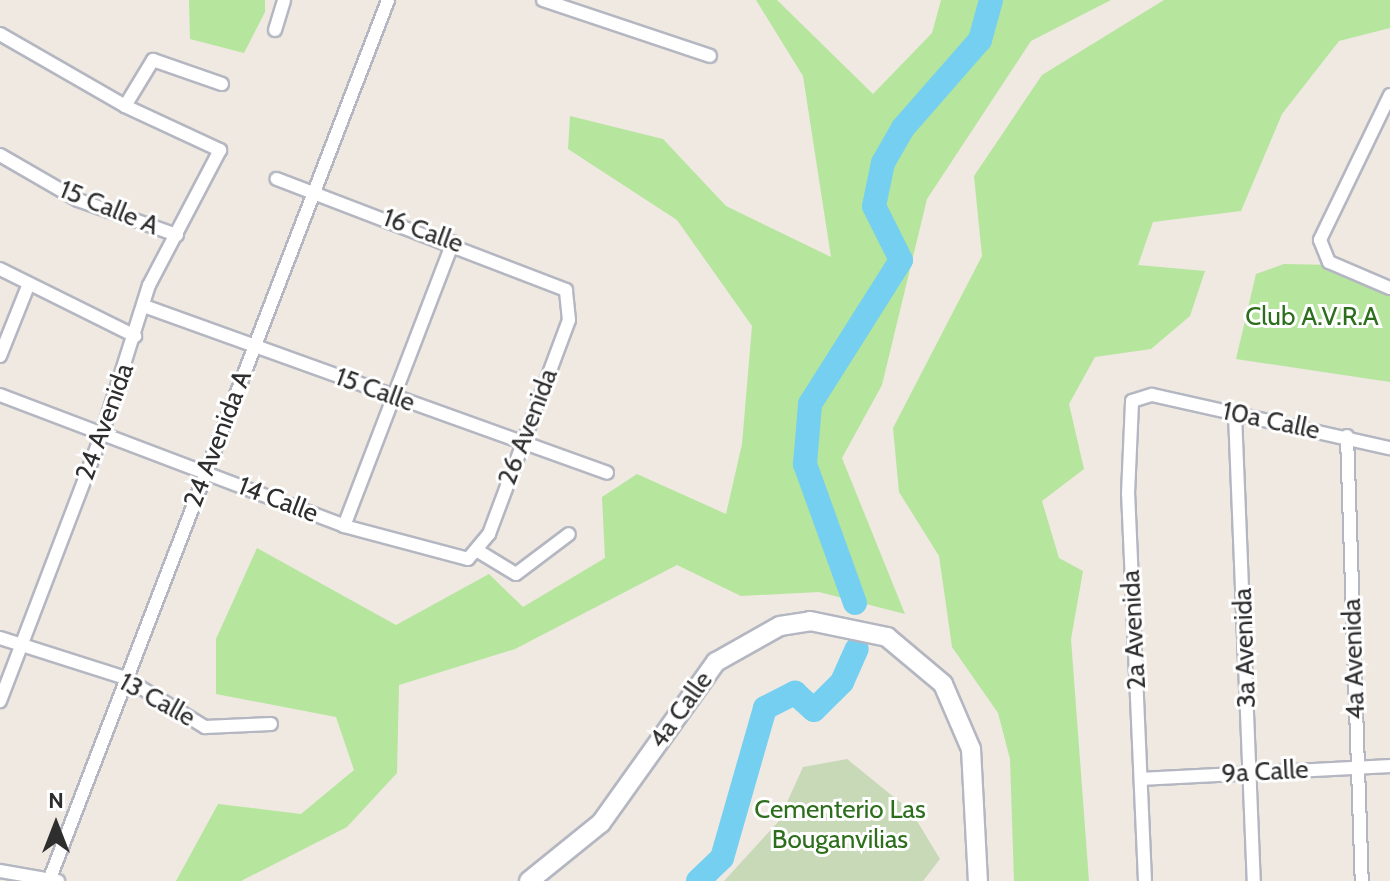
<!DOCTYPE html>
<html>
<head>
<meta charset="utf-8">
<style>
	body { margin:0 }
	#map { position:relative; width:1390px; height:881px; overflow:hidden; background:#efe9e1; font-family:Cabin,sans-serif }
	div>[style] { position:absolute }
	[style*='--x'] { left:calc(var(--x)*1px); top:calc(var(--y)*1px); width:calc(var(--w)*1px); rotate:calc(var(--a)*1deg) }
	.green>* { inset:0; background:#b6e59e }
	.cemetery>* { inset:0; background:#c8d9b8 }
	.river>* { height:24px; margin:-12px; padding:0 12px; transform-origin:12px; border-radius:12px; background:#75cff0 }
	.roads { filter:drop-shadow(2px 0 #b4b7c1) drop-shadow(-2px 0 #b4b7c1) drop-shadow(0 2px #b4b7c1) drop-shadow(0 -2px #b4b7c1) }
	.street>* { height:12px; margin:-6px; padding:0 6px; transform-origin:6px; border-radius:6px; background:#fff }
	.secondary>* { height:18px; margin:-9px; padding:0 9px; transform-origin:9px; border-radius:9px; background:#fff }
	span { translate:-50% -50%; white-space:nowrap; text-align:center; line-height:1.15; -webkit-text-stroke:6px #fff; paint-order:stroke }
	.street-label { font-size:26px; color:#2e2e2e }
	.park-label { font-size:26px; color:#2c6e1b }
	.north { position:absolute; left:16px; top:785px; width:80px; height:80px; -webkit-text-stroke:6px #fff; paint-order:stroke; rotate:0deg; font-size:22px; font-weight:700; line-height:32px; text-align:center; color:#2e2e2e }
	.north::after { content:''; display:block; margin:auto; width:28px; height:36px; background:#2e2e2e; clip-path:polygon(50% 0,100% 100%,50% 72%,0 100%) }
</style>
</head>
<body>
<div id="map">
	<div class="green">
		<div style="clip-path:polygon(189px 0,265px 0,265px 12px,244px 53px,190px 39px)"></div>
		<div style="clip-path:polygon(756px 0,777px 0,873px 94px,932px 33px,941px 0,1111px 0,1031px 41px,927px 199px,882px 385px,842px 458px,905px 614px,819px 592px,741px 596px,677px 565px,515px 649px,399px 685px,397px 773px,347px 827px,241px 881px,176px 881px,218px 804px,301px 814px,354px 770px,336px 717px,216px 694px,216px 639px,257px 548px,396px 625px,489px 574px,523px 607px,605px 558px,602px 497px,637px 474px,726px 514px,742px 444px,752px 326px,677px 220px,568px 149px,570px 116px,663px 139px,726px 206px,831px 257px,803px 76px)"></div>
		<div style="clip-path:polygon(1164px 0,1390px 0,1390px 28px,1339px 41px,1282px 114px,1241px 211px,1153px 222px,1138px 265px,1205px 271px,1190px 316px,1151px 349px,1095px 357px,1069px 404px,1084px 469px,1042px 501px,1059px 558px,1083px 571px,1071px 639px,1089px 881px,1014px 881px,1010px 759px,998px 713px,952px 647px,939px 556px,899px 492px,893px 428px,982px 256px,974px 176px,1042px 75px)"></div>
		<div style="clip-path:polygon(1284px 264px,1333px 265px,1390px 288px,1390px 382px,1236px 359px,1256px 274px)"></div>
	</div>
	<div class="cemetery">
		<div style="clip-path:polygon(847px 759px,911px 811px,940px 859px,923px 881px,724px 881px,778px 822px,803px 767px)"></div>
	</div>
	<div class="river">
		<div style="--x:855;--y:603;--w:148;--a:-109.8"></div>
		<div style="--x:805;--y:464;--w:60;--a:-85.2"></div>
		<div style="--x:810;--y:404;--w:170;--a:-57.7"></div>
		<div style="--x:901;--y:260;--w:60;--a:-116.6"></div>
		<div style="--x:874;--y:206;--w:44;--a:-78.2"></div>
		<div style="--x:883;--y:163;--w:40;--a:-60.3"></div>
		<div style="--x:903;--y:128;--w:117;--a:-48.8"></div>
		<div style="--x:980;--y:40;--w:41;--a:-74.6"></div>
		<div style="--x:698;--y:881;--w:33;--a:-44"></div>
		<div style="--x:722;--y:858;--w:156;--a:-74"></div>
		<div style="--x:765;--y:708;--w:34;--a:-27"></div>
		<div style="--x:795;--y:693;--w:25;--a:42"></div>
		<div style="--x:814;--y:710;--w:40;--a:-45"></div>
		<div style="--x:842;--y:682;--w:36;--a:-66"></div>
	</div>
	<div class="roads">
		<div class="street">
			<div style="--x:543;--y:0;--w:176;--a:18.5"></div>
			<div style="--x:275;--y:30;--w:31;--a:-73"></div>
			<div style="--x:0;--y:34;--w:144;--a:29.9"></div>
			<div style="--x:125;--y:106;--w:105;--a:24.9"></div>
			<div style="--x:220;--y:150;--w:153;--a:117.7"></div>
			<div style="--x:149;--y:285;--w:156;--a:107.5"></div>
			<div style="--x:102;--y:434;--w:286;--a:110.9"></div>
			<div style="--x:1390;--y:95;--w:161;--a:115.8"></div>
			<div style="--x:1320;--y:240;--w:24;--a:68"></div>
			<div style="--x:1329;--y:262;--w:66;--a:23.1"></div>
			<div style="--x:125;--y:106;--w:54;--a:-58.7"></div>
			<div style="--x:153;--y:60;--w:73;--a:19.2"></div>
			<div style="--x:0;--y:155;--w:90;--a:30"></div>
			<div style="--x:78;--y:200;--w:105;--a:19.5"></div>
			<div style="--x:0;--y:269;--w:151;--a:26.4"></div>
			<div style="--x:144;--y:306;--w:492;--a:19.8"></div>
			<div style="--x:0;--y:356;--w:75;--a:-68.2"></div>
			<div style="--x:0;--y:395;--w:368;--a:20.8"></div>
			<div style="--x:344;--y:526;--w:128;--a:14.9"></div>
			<div style="--x:468;--y:559;--w:33;--a:-50"></div>
			<div style="--x:489;--y:534;--w:228;--a:-69.5"></div>
			<div style="--x:569;--y:320;--w:30;--a:-96"></div>
			<div style="--x:566;--y:290;--w:310;--a:-159"></div>
			<div style="--x:1235;--y:414;--w:467;--a:87.7"></div>
			<div style="--x:1347;--y:436;--w:445;--a:88.1"></div>
			<div style="--x:344;--y:526;--w:304;--a:-69"></div>
			<div style="--x:478;--y:551;--w:44;--a:31.2"></div>
			<div style="--x:516;--y:574;--w:66;--a:-37"></div>
			<div style="--x:0;--y:638;--w:131;--a:17.7"></div>
			<div style="--x:125;--y:678;--w:94;--a:31.5"></div>
			<div style="--x:205;--y:727;--w:66;--a:-2.6"></div>
			<div style="--x:1141;--y:779;--w:249;--a:-3"></div>
			<div style="--x:0;--y:871;--w:59;--a:9.8"></div>
			<div style="--x:50;--y:878;--w:941;--a:-68.94"></div>
			<div style="--x:1145;--y:881;--w:387;--a:-92.5"></div>
			<div style="--x:1128;--y:494;--w:93;--a:-87.5"></div>
			<div style="--x:1132;--y:401;--w:21;--a:-17"></div>
			<div style="--x:1152;--y:395;--w:244;--a:12.6"></div>
		</div>
		<div class="secondary">
			<div style="--x:529;--y:881;--w:92;--a:-38.9"></div>
			<div style="--x:601;--y:823;--w:198;--a:-54.5"></div>
			<div style="--x:716;--y:662;--w:73;--a:-29.4"></div>
			<div style="--x:780;--y:626;--w:30;--a:-9"></div>
			<div style="--x:810;--y:621;--w:79;--a:11.7"></div>
			<div style="--x:887;--y:637;--w:73;--a:40"></div>
			<div style="--x:943;--y:684;--w:71;--a:66.7"></div>
			<div style="--x:971;--y:749;--w:132;--a:87"></div>
		</div>
	</div>
	<div class="street-label">
		<span style="left:109px;top:208px;rotate:22deg">15 Calle A</span>
		<span style="left:423px;top:231px;rotate:20deg">16 Calle</span>
		<span style="left:375px;top:390px;rotate:20deg">15 Calle</span>
		<span style="left:1271px;top:421px;rotate:12deg">10a Calle</span>
		<span style="left:105px;top:422px;rotate:-70deg">24 Avenida</span>
		<span style="left:528px;top:427px;rotate:-69deg">26 Avenida</span>
		<span style="left:218px;top:439px;rotate:-69deg">24 Avenida A</span>
		<span style="left:278px;top:500px;rotate:21deg">14 Calle</span>
		<span style="left:1134px;top:630px;rotate:-93deg">2a Avenida</span>
		<span style="left:1245px;top:648px;rotate:-92deg">3a Avenida</span>
		<span style="left:1354px;top:659px;rotate:-92deg">4a Avenida</span>
		<span style="left:157px;top:700px;rotate:29deg">13 Calle</span>
		<span style="left:681px;top:710px;rotate:-54deg">4a Calle</span>
		<span style="left:1265px;top:772px;rotate:-3deg">9a Calle</span>
	</div>
	<div class="park-label">
		<span style="left:1312px;top:317px">Club A.V.R.A</span>
		<span style="left:840px;top:825px">Cementerio Las<br>Bouganvilias</span>
	</div>
	<div class="north">N</div>
</div>
</body>
</html>
